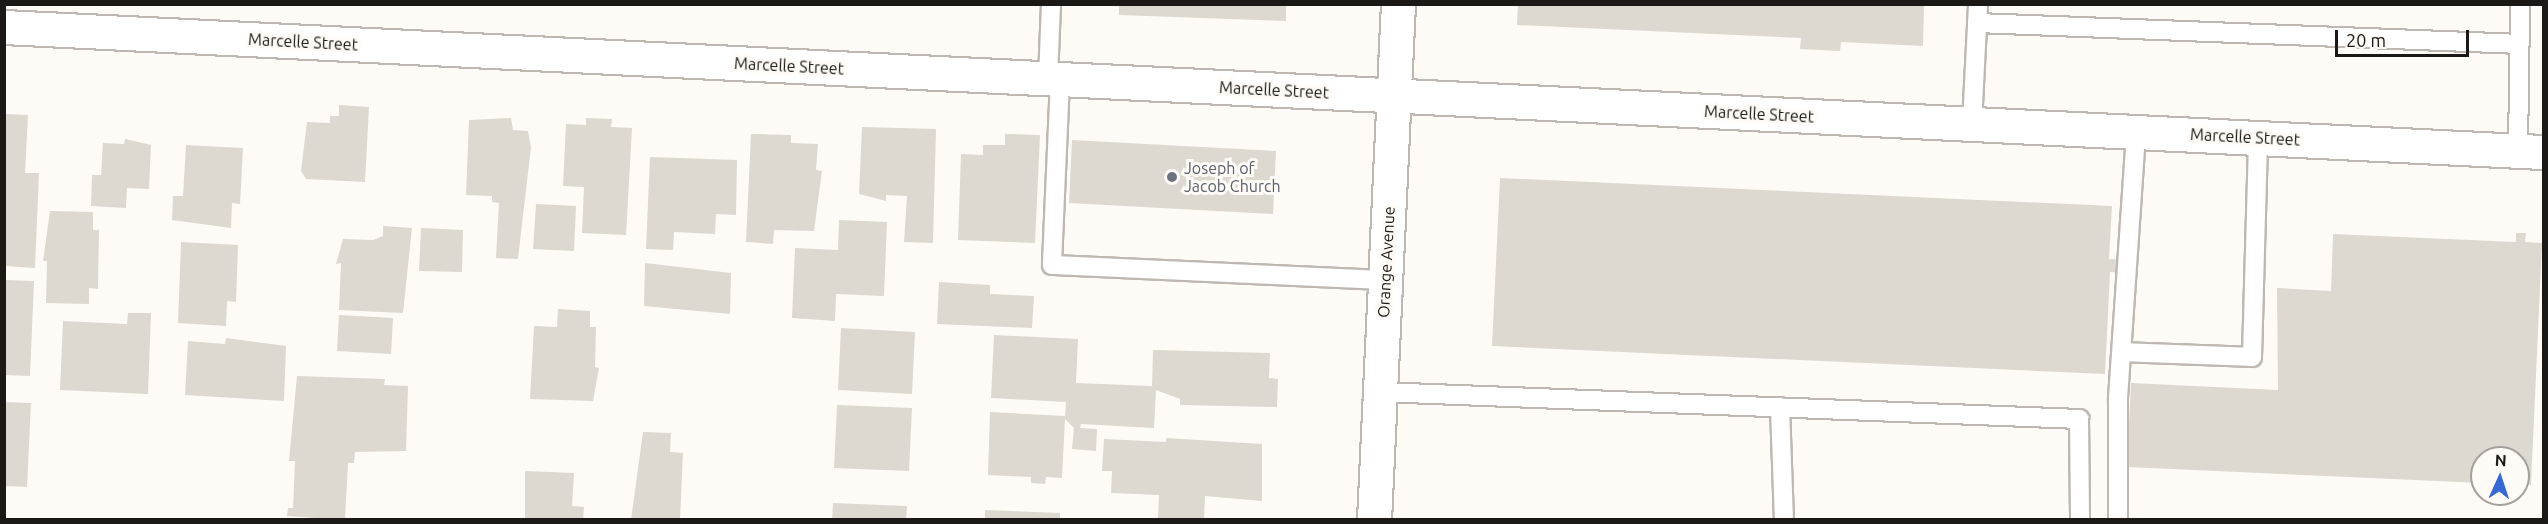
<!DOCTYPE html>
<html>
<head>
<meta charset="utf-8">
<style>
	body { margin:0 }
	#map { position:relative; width:2548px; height:524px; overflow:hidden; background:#fefaf6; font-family:Ubuntu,sans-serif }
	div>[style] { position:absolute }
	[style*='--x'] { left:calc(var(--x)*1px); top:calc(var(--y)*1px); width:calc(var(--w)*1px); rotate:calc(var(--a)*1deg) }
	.building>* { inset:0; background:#ddd8d0 }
	.roads { filter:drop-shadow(2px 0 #bfb8b2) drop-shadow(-2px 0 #bfb8b2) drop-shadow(0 2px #bfb8b2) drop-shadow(0 -2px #bfb8b2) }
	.service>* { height:18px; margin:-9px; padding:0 9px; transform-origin:9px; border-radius:9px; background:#fff }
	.minor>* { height:33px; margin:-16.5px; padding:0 16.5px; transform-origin:16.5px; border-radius:16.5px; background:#fff }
	.tertiary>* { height:33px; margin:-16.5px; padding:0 16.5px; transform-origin:16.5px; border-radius:16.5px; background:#fff }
	.dots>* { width:16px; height:16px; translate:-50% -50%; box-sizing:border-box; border:3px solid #fefaf6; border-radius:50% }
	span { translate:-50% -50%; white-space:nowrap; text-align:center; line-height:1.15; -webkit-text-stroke:6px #fefaf6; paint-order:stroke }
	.street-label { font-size:16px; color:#1b1816 }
	.worship-label { font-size:16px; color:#5b616d }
	.left { translate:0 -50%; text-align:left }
	.frame { position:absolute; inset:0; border:6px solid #1b1816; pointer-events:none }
	.north { position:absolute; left:2470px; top:446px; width:60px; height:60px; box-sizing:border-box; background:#fefaf6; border:2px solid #a3a09c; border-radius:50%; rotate:3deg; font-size:16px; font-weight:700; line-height:24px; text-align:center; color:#1b1816 }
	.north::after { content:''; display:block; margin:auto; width:21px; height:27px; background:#3468d7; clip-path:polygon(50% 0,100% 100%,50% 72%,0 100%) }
	.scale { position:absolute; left:2335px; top:30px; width:134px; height:27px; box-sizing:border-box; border:3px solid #1b1816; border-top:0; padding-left:8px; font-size:18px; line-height:21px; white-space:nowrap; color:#1b1816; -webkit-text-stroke:4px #fefaf6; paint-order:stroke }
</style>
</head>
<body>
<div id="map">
	<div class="building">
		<div style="clip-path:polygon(1119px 4px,1286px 4px,1286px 21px,1119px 15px)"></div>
		<div style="clip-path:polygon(1518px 4px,1924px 4px,1923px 46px,1841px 42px,1840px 51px,1800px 49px,1801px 38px,1517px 25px)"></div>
		<div style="clip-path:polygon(339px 105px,369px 107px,365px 182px,306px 179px,301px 171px,307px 122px,330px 123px,330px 116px,339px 116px)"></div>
		<div style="clip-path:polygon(5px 114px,28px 115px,25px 173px,39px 173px,35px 268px,5px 266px)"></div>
		<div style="clip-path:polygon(511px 118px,513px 130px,528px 131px,531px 147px,518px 259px,496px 258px,499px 203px,492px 202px,492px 196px,466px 195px,469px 120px)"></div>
		<div style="clip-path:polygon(586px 118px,612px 119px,611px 127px,632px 128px,626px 235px,582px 233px,584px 187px,563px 186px,566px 124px,586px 125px)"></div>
		<div style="clip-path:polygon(862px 127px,936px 129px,933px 243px,904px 242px,907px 196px,886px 195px,886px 201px,859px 194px)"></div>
		<div style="clip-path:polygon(751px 134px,791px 135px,791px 143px,818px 144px,816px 170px,822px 171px,814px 231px,774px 230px,773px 244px,746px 242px)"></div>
		<div style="clip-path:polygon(1005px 134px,1040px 135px,1035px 243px,958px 240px,961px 154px,983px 155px,983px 145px,1005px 145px)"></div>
		<div style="clip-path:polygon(125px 139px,151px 145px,149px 189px,127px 188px,126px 208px,91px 206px,92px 175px,101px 175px,103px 143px,124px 144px)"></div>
		<div style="clip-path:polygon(1072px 140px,1276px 151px,1273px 214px,1069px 203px)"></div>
		<div style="clip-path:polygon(186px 145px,243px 148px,240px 204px,232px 203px,231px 228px,172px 220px,173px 196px,183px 196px)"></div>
		<div style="clip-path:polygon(650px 157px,737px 160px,736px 215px,716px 214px,715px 234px,674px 232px,673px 250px,646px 249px)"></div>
		<div style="clip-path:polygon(1500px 178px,2112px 206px,2109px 259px,2125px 260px,2125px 273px,2110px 272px,2105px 374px,1492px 346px)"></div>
		<div style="clip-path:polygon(536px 204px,576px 206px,574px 251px,533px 249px)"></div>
		<div style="clip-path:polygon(50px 211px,93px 212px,93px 230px,99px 230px,98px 289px,89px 288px,89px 304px,46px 303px,47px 261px,43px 261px)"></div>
		<div style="clip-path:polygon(839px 220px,887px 222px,884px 296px,836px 294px,835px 321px,792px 318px,795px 248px,838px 250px)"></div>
		<div style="clip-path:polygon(383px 226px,412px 228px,403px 313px,339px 310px,341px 263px,336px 264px,343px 239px,373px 240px,383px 236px)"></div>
		<div style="clip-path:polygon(421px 228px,463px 230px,462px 272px,419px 271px)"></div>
		<div style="clip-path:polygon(2516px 233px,2526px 233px,2525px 242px,2542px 243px,2531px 485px,2518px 484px,2518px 458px,2482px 458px,2482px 483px,2127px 467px,2131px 383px,2278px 390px,2277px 288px,2331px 291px,2333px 234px,2516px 242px)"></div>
		<div style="clip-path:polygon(181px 242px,238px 245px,236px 302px,227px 301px,226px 326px,178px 323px)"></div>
		<div style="clip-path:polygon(645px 263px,731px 273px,730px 314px,644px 306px)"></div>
		<div style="clip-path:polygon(4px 280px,34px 281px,30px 376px,4px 375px)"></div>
		<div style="clip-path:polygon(939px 282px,990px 285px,990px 294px,1034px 296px,1032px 328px,937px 324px)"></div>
		<div style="clip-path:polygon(558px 309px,590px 311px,590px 327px,596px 327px,595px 367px,599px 368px,593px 401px,530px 399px,534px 326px,557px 327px)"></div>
		<div style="clip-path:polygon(128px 313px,151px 313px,148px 394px,60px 390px,63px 321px,127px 324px)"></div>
		<div style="clip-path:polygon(339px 315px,393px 318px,391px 354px,337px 351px)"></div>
		<div style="clip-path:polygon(841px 328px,915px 332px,912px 394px,838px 390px)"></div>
		<div style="clip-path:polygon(994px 335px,1078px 339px,1076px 383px,1152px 386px,1153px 350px,1270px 353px,1269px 378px,1278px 379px,1277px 407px,1180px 405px,1180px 399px,1156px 390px,1154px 428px,1081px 424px,1080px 428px,1097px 429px,1096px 451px,1072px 449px,1074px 428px,1065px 419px,1062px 478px,1046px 477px,1045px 484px,1031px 483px,1031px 477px,988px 475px,990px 412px,1065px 416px,1066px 402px,991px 398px)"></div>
		<div style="clip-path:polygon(226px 338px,286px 346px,284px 401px,185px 395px,188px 341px,225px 344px)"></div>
		<div style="clip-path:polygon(297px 376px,385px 379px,384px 385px,408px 386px,406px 451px,355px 452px,354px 463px,348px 463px,345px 520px,287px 516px,288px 508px,293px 508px,295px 461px,289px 461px)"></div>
		<div style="clip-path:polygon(4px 402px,31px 403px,27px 487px,4px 486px)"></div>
		<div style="clip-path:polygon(837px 405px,912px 408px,909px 471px,834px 468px)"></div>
		<div style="clip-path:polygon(643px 432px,671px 433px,670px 452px,683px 453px,680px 520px,631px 520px)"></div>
		<div style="clip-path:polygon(1166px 438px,1262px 444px,1262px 501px,1205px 496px,1204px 520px,1158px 520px,1159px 495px,1111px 493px,1112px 471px,1102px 471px,1104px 439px,1166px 442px)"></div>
		<div style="clip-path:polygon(525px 471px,574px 473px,572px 506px,584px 507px,583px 520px,525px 520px)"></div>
		<div style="clip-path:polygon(833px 503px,907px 506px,906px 520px,832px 520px)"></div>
		<div style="clip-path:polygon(985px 510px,1060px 513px,1060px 520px,985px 520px)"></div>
	</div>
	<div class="roads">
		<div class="service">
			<div style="--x:1977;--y:23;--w:543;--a:2.21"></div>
			<div style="--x:1048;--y:79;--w:75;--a:-87.7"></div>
			<div style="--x:1060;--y:80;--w:185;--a:92.5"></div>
			<div style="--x:1052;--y:265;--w:333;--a:2.6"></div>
			<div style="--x:1972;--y:124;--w:120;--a:-87.1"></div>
			<div style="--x:2518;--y:151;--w:147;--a:-89.2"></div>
			<div style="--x:2122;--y:352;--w:130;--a:2.2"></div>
			<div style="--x:2252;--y:357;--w:219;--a:-88.4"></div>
			<div style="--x:1380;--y:392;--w:700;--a:2.21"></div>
			<div style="--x:2079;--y:419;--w:101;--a:89.4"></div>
			<div style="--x:1780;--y:407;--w:113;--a:88"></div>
			<div style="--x:2118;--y:520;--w:122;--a:-90"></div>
			<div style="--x:2118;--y:398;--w:267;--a:-86.1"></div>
		</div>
		<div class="minor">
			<div style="--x:4;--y:27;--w:2543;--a:2.82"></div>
		</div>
		<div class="tertiary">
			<div style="--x:1374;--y:520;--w:517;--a:-87.34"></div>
		</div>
	</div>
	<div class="dots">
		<div style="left:1172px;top:177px;background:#6b7280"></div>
	</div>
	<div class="street-label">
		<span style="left:303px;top:42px;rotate:3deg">Marcelle Street</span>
		<span style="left:789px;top:66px;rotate:3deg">Marcelle Street</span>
		<span style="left:1274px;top:90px;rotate:3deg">Marcelle Street</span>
		<span style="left:1759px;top:114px;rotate:3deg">Marcelle Street</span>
		<span style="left:2245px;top:137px;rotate:3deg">Marcelle Street</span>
		<span style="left:1386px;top:262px;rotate:-87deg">Orange Avenue</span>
	</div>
	<div class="worship-label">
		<span class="left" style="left:1184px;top:177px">Joseph of<br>Jacob Church</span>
	</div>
	<div class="frame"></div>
	<div class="north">N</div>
	<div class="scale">20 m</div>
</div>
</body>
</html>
